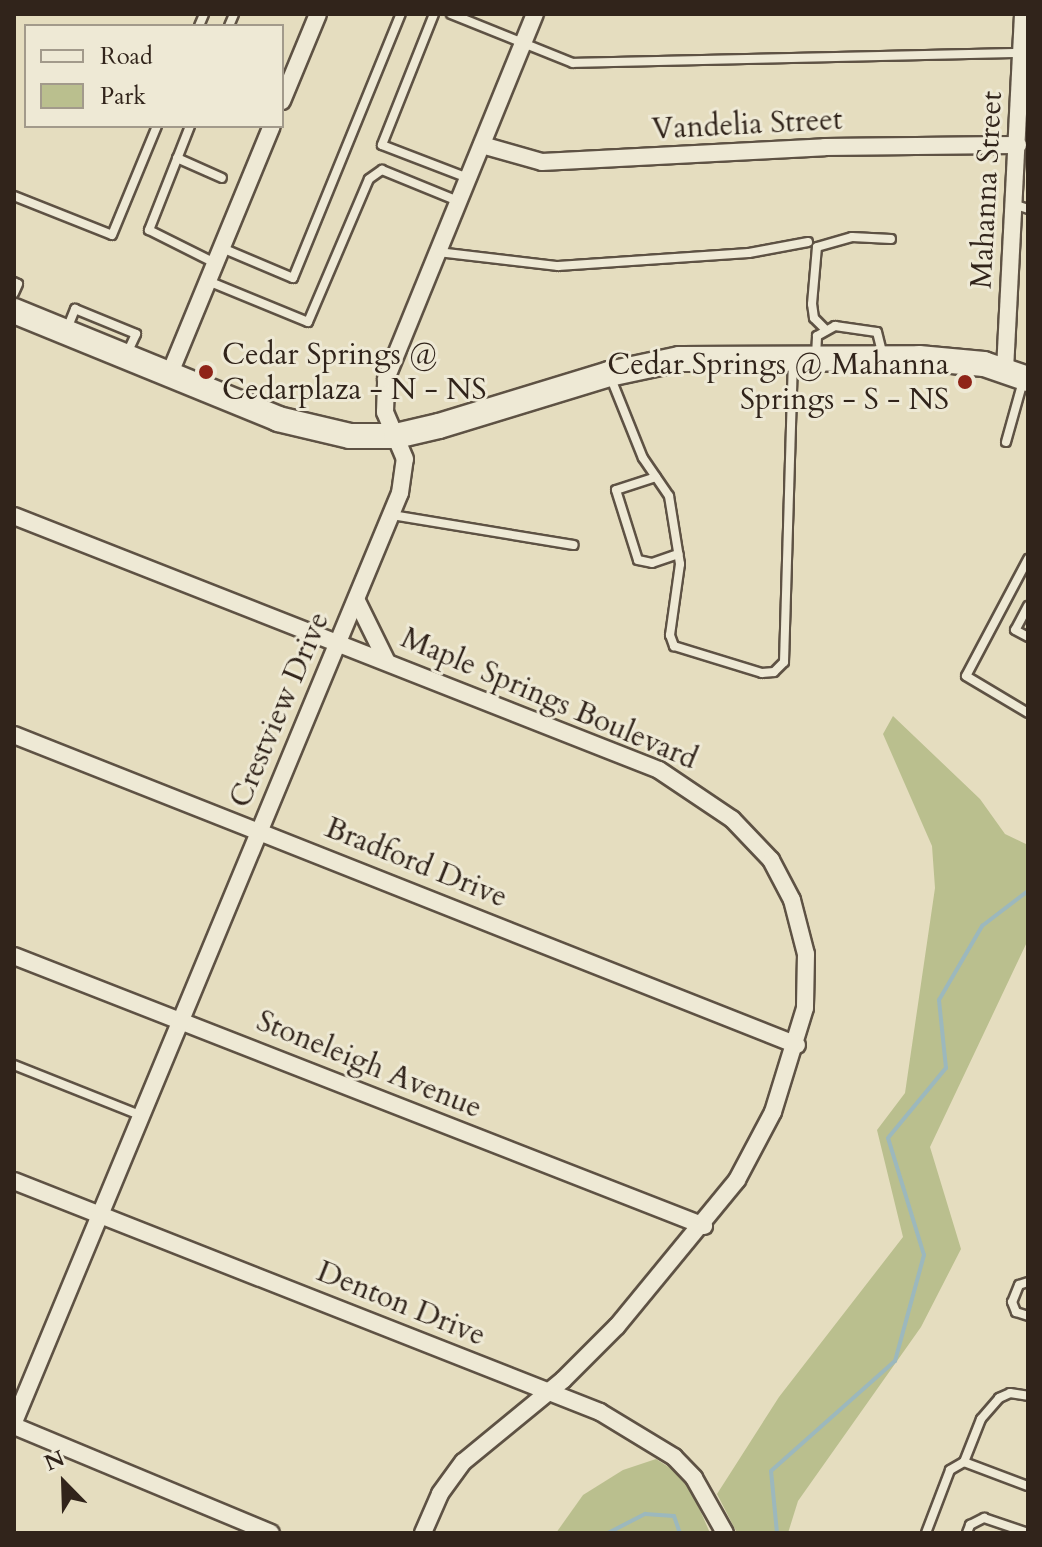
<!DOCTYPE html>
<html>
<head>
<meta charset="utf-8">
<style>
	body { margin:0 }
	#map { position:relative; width:1042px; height:1547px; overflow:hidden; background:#e5ddbf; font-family:Cardo,serif }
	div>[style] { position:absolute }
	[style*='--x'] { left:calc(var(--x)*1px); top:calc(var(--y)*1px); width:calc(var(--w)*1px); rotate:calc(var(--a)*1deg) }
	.green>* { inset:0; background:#babf8e }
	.stream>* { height:4px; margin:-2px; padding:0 2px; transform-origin:2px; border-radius:2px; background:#9cb8bd }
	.roads { filter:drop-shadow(2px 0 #5e5244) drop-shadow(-2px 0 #5e5244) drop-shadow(0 2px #5e5244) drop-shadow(0 -2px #5e5244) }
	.service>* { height:8px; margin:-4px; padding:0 4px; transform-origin:4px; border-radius:4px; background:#eee9d5 }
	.minor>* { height:16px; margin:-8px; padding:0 8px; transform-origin:8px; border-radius:8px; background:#eee9d5 }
	.secondary>* { height:24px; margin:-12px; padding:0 12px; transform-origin:12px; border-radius:12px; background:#eee9d5 }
	.dots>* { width:22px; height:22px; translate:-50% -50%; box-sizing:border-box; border:4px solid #eee9d5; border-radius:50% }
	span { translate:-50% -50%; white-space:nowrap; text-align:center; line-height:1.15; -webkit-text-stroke:6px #eee9d5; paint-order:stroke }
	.street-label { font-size:30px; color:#31241b }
	.poi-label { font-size:30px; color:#31241b }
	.left { translate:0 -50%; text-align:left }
	.right { translate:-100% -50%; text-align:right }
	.frame { position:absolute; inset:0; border:16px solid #31241b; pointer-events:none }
	.legend { position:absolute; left:24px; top:24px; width:260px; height:104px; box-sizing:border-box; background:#eee9d5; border:2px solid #a29a8b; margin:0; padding:10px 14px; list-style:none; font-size:24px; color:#31241b }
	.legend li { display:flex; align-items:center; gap:16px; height:40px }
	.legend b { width:40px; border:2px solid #a29a8b }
	.north { position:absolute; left:24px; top:1443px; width:80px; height:80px; -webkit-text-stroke:6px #eee9d5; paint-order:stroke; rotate:337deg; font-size:22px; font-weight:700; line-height:32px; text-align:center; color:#31241b }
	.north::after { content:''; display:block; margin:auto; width:28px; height:36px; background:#31241b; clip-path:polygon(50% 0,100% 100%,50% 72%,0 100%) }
</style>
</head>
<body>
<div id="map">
	<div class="green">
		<div style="clip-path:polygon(893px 716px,980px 799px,1005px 834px,1028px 845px,1028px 940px,930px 1147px,961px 1249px,921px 1327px,798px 1501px,788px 1533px,737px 1533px,717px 1494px,779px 1397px,903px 1237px,877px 1130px,905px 1093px,935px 888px,932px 846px,883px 734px)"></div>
		<div style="clip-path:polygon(656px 1459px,686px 1478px,710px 1533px,556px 1533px,583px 1495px,623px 1470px)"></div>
	</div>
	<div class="stream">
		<div style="--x:608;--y:1533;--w:42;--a:-27.2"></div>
		<div style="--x:645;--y:1514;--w:29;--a:4"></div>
		<div style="--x:674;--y:1516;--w:18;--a:71"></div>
		<div style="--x:777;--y:1533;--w:62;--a:-95.5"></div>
		<div style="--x:771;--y:1471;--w:166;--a:-41.6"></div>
		<div style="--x:895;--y:1361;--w:110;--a:-74.7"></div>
		<div style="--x:924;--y:1255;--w:122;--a:-107.1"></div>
		<div style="--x:888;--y:1138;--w:91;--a:-50.4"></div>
		<div style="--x:946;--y:1068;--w:68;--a:-95.9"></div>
		<div style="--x:939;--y:1000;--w:86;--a:-59.8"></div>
		<div style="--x:982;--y:926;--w:58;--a:-37.3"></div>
	</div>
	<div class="roads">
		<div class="service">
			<div style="--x:434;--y:14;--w:141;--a:111.7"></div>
			<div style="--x:382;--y:145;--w:92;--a:21"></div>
			<div style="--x:451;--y:14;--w:131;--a:21.9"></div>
			<div style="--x:573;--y:63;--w:448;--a:-1.3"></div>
			<div style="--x:199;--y:26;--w:13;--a:-67"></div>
			<div style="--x:229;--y:26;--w:13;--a:-67"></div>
			<div style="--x:190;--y:126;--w:112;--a:111.5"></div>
			<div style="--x:149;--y:230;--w:74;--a:26.6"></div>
			<div style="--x:177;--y:158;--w:49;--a:24"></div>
			<div style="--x:14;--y:196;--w:105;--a:21.7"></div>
			<div style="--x:112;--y:235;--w:118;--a:-67.6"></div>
			<div style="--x:1016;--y:205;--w:13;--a:18"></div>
			<div style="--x:222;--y:248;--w:77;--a:22.9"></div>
			<div style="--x:293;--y:278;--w:285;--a:-67.8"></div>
			<div style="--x:438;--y:252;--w:121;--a:6.7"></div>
			<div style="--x:558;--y:266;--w:191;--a:-3.9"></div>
			<div style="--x:749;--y:253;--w:60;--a:-10.6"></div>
			<div style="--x:208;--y:281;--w:108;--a:22.3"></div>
			<div style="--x:308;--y:322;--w:155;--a:-66.9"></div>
			<div style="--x:369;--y:179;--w:16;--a:-35"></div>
			<div style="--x:382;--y:170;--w:82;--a:22.2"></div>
			<div style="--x:14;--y:282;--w:4;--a:27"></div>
			<div style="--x:18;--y:284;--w:10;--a:114"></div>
			<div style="--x:824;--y:328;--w:14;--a:-135"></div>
			<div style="--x:814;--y:318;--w:14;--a:-98"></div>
			<div style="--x:812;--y:304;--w:57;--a:-85"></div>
			<div style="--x:817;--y:247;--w:36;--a:-16"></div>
			<div style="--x:852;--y:237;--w:39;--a:3"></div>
			<div style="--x:67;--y:329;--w:22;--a:-68"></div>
			<div style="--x:75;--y:309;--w:66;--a:22.3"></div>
			<div style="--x:136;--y:334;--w:23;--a:115"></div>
			<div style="--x:816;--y:356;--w:20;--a:-87"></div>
			<div style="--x:817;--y:336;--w:21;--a:-29"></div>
			<div style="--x:835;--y:326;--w:42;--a:8.1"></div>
			<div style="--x:877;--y:332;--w:25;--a:76"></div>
			<div style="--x:610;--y:376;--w:88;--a:68.1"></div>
			<div style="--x:643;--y:458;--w:46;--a:55.6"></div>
			<div style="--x:669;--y:496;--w:69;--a:80.8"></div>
			<div style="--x:680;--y:564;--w:72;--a:98"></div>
			<div style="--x:670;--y:635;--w:12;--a:70"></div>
			<div style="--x:674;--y:646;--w:92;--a:17.1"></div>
			<div style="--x:762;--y:673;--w:12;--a:-5"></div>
			<div style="--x:774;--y:672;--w:14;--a:-45"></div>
			<div style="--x:784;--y:662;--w:302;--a:-88.3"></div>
			<div style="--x:1006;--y:442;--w:63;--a:-74.4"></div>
			<div style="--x:656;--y:477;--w:42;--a:162"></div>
			<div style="--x:616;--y:490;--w:73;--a:72.6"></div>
			<div style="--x:638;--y:560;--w:14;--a:12"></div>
			<div style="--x:652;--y:563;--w:28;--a:-19"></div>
			<div style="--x:392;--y:515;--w:184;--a:9.4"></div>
			<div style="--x:1028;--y:559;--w:132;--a:117.9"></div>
			<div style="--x:966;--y:676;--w:72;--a:30.8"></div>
			<div style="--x:1028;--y:606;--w:27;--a:118"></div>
			<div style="--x:1015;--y:630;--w:15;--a:28"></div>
			<div style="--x:14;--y:1065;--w:138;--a:21.7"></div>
			<div style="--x:1028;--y:1282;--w:9;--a:162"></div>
			<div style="--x:1019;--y:1285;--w:18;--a:112"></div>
			<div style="--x:1012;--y:1302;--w:11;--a:68"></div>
			<div style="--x:1016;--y:1312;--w:13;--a:18"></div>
			<div style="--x:964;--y:1462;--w:68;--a:20.6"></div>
			<div style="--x:926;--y:1533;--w:67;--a:-69.1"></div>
			<div style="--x:950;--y:1470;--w:16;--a:-30"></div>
			<div style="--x:964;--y:1462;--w:46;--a:-68.4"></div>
			<div style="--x:981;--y:1419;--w:28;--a:-49"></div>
			<div style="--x:999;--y:1398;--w:12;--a:-24"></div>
			<div style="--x:1010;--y:1393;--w:18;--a:9"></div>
			<div style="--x:967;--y:1533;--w:9;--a:-69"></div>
			<div style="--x:970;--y:1525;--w:16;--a:-27"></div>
			<div style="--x:984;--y:1518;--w:46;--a:18.8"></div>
		</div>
		<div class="minor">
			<div style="--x:282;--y:101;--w:94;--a:-67.5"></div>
			<div style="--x:482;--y:145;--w:62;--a:15.8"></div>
			<div style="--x:542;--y:162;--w:283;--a:-3"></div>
			<div style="--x:825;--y:147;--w:193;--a:-0.6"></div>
			<div style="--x:1005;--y:370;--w:356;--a:-87.1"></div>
			<div style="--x:170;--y:373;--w:267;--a:-67.6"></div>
			<div style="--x:14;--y:516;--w:693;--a:21.49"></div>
			<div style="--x:659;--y:770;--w:88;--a:33.9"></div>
			<div style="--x:732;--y:819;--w:57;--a:46.4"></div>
			<div style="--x:771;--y:860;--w:45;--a:62.3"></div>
			<div style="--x:792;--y:900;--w:56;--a:75.5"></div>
			<div style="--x:806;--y:954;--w:54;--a:91.1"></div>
			<div style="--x:805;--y:1008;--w:109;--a:107.1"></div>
			<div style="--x:773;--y:1112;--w:77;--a:117.9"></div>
			<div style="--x:737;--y:1180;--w:189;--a:129.4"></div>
			<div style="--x:617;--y:1326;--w:76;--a:135"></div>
			<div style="--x:563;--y:1380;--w:129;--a:140.6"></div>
			<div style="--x:463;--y:1462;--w:39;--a:126"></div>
			<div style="--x:440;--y:1494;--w:43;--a:113.6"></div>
			<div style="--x:357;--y:601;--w:66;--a:63.8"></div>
			<div style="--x:14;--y:735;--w:842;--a:21.6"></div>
			<div style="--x:14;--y:956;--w:741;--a:21.37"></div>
			<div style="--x:14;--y:1181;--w:630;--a:21.51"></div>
			<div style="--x:600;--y:1412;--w:87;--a:31.3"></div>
			<div style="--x:674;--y:1457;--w:29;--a:46"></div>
			<div style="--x:694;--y:1478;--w:63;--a:60.6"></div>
			<div style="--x:14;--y:1422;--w:1006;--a:-67.44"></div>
			<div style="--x:400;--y:493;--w:34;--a:-82"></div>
			<div style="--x:405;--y:459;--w:51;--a:-113.1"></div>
			<div style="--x:385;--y:412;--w:33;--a:-88"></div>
			<div style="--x:386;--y:379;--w:394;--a:-67.8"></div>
			<div style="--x:14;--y:1426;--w:278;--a:22.6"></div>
		</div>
		<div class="secondary">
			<div style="--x:14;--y:311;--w:285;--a:22.2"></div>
			<div style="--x:278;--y:419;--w:74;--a:13.3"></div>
			<div style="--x:350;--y:436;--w:46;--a:0"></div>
			<div style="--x:396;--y:436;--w:44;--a:-13.1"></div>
			<div style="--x:439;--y:426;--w:178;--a:-17"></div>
			<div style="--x:609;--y:374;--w:72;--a:-12.1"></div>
			<div style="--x:679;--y:359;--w:240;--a:-0.2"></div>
			<div style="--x:919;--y:358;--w:65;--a:5.3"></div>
			<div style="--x:984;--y:364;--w:46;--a:18.8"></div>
		</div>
	</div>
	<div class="dots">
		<div style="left:206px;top:372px;background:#8f2418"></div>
		<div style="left:965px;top:382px;background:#8f2418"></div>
	</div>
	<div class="street-label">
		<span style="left:747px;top:125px;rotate:-3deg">Vandelia Street</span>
		<span style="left:987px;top:190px;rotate:-87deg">Mahanna Street</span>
		<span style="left:549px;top:699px;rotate:23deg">Maple Springs Boulevard</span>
		<span style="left:280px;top:710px;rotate:-67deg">Crestview Drive</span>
		<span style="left:416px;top:863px;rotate:22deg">Bradford Drive</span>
		<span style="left:369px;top:1065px;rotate:22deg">Stoneleigh Avenue</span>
		<span style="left:401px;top:1304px;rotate:22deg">Denton Drive</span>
	</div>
	<div class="poi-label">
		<span class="left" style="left:222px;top:372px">Cedar Springs @<br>Cedarplaza - N - NS</span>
		<span class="right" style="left:949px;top:382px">Cedar Springs @ Mahanna<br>Springs - S - NS</span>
	</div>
	<div class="frame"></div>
	<ul class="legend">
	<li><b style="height:10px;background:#eee9d5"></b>Road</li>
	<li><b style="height:22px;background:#babf8e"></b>Park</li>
	</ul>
	<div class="north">N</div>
</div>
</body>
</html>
